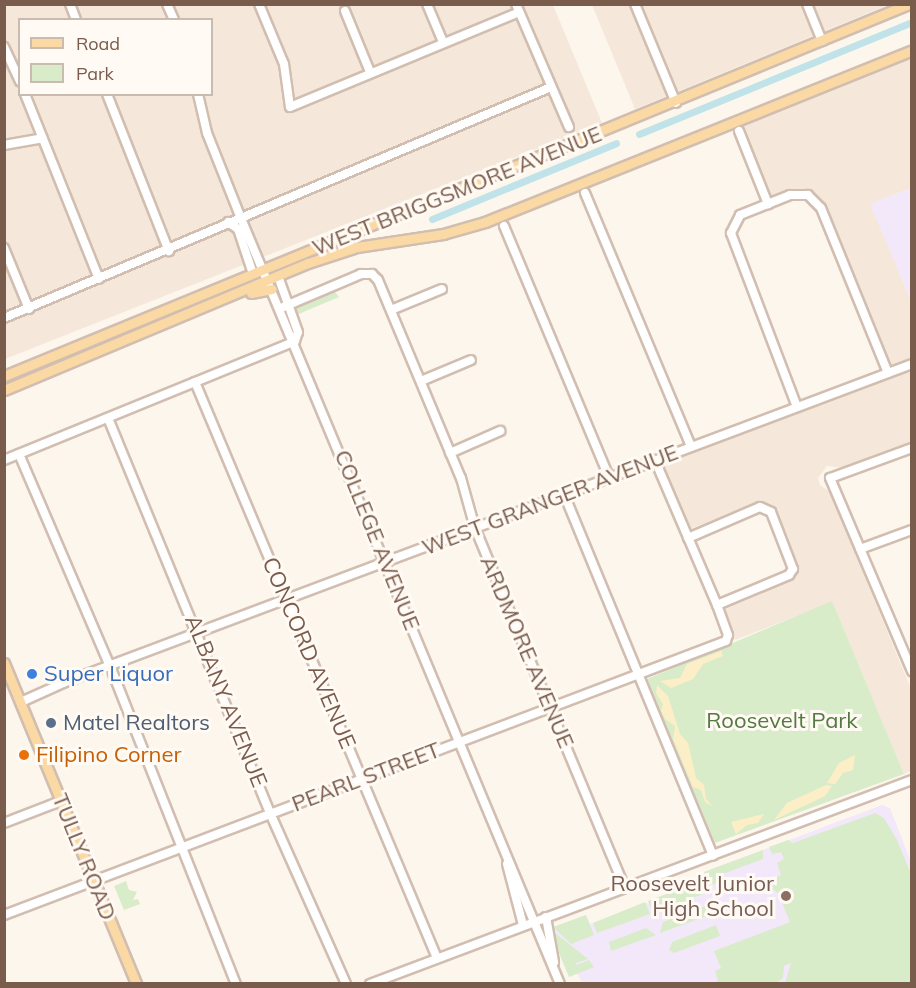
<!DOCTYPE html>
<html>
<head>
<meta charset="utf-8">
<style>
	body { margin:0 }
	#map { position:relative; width:916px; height:988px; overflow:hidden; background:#fdf6ec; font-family:Mulish,sans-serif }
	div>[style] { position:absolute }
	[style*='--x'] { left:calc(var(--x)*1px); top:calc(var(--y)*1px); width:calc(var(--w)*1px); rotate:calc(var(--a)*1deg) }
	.residential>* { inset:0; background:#f5e8da }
	.education>* { inset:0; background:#f3e8fa }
	.green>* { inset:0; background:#d8ecc9 }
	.sand>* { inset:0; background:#fcefc7 }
	.canal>* { height:7px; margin:-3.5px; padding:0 3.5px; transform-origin:3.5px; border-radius:3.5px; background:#bfe3e8 }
	.roads { filter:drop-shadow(2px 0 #d1beb0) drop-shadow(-2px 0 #d1beb0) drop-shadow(0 2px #d1beb0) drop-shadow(0 -2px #d1beb0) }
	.minor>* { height:8px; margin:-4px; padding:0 4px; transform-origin:4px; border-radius:4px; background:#fff }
	.major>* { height:9px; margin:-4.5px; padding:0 4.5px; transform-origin:4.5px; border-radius:4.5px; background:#fbd9a5 }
	.dots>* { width:16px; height:16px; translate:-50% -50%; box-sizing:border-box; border:3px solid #fffaf3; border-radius:50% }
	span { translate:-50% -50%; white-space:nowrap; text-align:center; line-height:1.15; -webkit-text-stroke:6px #fffaf3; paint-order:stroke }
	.street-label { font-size:22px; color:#7a5c4d }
	.shop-label { font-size:22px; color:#366cbe }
	.left { translate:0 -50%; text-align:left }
	.park-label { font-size:22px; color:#537a41 }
	.service-label { font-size:22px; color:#4e5e75 }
	.food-label { font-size:22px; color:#c56008 }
	.education-label { font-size:22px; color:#785e54 }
	.right { translate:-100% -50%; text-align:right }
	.frame { position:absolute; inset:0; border:6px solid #7a5c4d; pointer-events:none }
	.legend { position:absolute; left:18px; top:18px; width:195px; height:78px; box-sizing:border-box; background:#fffaf3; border:2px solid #cabbb1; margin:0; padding:8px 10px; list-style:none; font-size:18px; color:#7a5c4d }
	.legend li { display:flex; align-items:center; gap:12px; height:30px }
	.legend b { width:30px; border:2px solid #cabbb1 }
</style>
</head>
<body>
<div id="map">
	<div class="residential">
		<div style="clip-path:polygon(evenodd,5px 5px,553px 5px,602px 123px,5px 359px,5px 5px,20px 20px,212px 20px,212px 94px,20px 94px,20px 20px)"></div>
		<div style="clip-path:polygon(592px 5px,888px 5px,635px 109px)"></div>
		<div style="clip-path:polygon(911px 56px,911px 188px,871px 204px,911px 301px,911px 358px,889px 368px,817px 198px,806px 190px,793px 189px,768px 198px,740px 126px)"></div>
		<div style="clip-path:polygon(911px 370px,911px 442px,842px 468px,827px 466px,818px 478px,820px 485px,830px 492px,911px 689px,911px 771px,904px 774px,832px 602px,735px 640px,725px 609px,788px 582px,796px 573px,796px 560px,774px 509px,756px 503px,690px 529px,664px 468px,668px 462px)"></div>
	</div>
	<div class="education">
		<div style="clip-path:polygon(911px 188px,912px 188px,911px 301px,870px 204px)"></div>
		<div style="clip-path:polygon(882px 805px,890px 808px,911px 862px,911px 983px,582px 983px,577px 973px,569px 977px,551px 928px,586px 915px,590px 924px,702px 883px,708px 881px,704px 872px)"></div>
	</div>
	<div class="green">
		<div style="clip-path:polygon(335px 292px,339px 297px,294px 316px,292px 311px,297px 307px)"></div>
		<div style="clip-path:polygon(832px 601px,904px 774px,715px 843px,647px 679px)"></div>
		<div style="clip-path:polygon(875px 813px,884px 818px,897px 840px,911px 874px,911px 983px,785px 983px,791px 963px,784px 966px,783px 978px,776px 983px,713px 983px,718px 980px,715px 971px,721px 968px,714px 951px,790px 922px,781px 900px,795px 890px,778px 893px,771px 888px,771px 879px,781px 875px,777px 863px,784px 859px,781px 852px,772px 854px,769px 847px,788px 840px,793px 843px)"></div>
		<div style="clip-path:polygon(763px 850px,763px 859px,720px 875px,718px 882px,710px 886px,704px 872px)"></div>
		<div style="clip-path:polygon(126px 881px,129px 890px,137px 892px,133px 900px,138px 899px,140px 904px,124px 910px,114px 886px)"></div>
		<div style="clip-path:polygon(700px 881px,703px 894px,653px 913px,648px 901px)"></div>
		<div style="clip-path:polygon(645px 902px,650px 914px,597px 933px,593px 923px)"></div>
		<div style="clip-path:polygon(708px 905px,712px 914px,660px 933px,663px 922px)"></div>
		<div style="clip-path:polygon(586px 915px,594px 935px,571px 944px,553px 927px)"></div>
		<div style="clip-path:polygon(716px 925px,720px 936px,674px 953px,669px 950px,672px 942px)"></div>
		<div style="clip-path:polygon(646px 928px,656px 935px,611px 951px,609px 942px)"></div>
		<div style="clip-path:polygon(554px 932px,588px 959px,576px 963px,576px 965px,589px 960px,594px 967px,569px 977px,551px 934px)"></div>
	</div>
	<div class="sand">
		<div style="clip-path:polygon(721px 651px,723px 656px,703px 664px,693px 679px,671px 688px,660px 681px,680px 678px,687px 664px)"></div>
		<div style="clip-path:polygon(657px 685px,668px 696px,680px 734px,688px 743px,696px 778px,704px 785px,706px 799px,713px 807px,705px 802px,701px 790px,693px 787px,673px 739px,675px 726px,665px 719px,661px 711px,663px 704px,656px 693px)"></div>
		<div style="clip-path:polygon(855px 755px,853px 770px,843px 773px,835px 784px,827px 783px,839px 763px)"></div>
		<div style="clip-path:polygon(826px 785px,832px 786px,825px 796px,774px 820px,787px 803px)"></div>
		<div style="clip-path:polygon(764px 814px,758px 823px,747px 825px,736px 834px,731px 822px)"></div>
	</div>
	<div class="canal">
		<div style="--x:639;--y:134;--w:295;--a:-22.3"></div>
		<div style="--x:432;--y:219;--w:199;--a:-22.4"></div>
	</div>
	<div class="roads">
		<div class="minor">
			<div style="--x:70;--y:4;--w:17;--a:69"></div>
			<div style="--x:167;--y:4;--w:17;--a:66"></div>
			<div style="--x:259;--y:4;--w:65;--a:67.4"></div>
			<div style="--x:284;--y:64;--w:43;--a:82.1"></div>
			<div style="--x:290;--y:107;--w:248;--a:-22.5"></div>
			<div style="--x:427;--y:4;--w:41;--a:67.2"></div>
			<div style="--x:516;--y:4;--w:134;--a:66.7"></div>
			<div style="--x:635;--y:4;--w:107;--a:67.5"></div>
			<div style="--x:807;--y:4;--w:40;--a:68"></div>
			<div style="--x:345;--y:11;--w:66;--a:67.7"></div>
			<div style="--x:4;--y:47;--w:38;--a:65"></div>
			<div style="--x:25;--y:94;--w:199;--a:68.2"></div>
			<div style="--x:107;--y:94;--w:169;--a:68.5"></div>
			<div style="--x:198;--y:94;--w:40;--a:77"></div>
			<div style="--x:207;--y:133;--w:89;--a:68.3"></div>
			<div style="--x:240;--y:216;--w:832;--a:67.38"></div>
			<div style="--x:739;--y:131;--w:79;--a:68.3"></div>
			<div style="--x:4;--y:145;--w:39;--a:-10"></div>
			<div style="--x:585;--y:193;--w:275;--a:67.3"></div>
			<div style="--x:228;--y:222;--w:12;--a:35"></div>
			<div style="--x:238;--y:229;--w:47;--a:71.6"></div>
			<div style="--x:504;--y:226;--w:272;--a:67.3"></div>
			<div style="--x:4;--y:248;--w:66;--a:67.7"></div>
			<div style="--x:281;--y:308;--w:87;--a:-23"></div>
			<div style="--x:361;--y:274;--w:11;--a:0"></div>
			<div style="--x:372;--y:274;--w:8;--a:45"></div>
			<div style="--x:378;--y:280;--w:215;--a:67.3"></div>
			<div style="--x:461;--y:478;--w:52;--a:74.4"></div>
			<div style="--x:475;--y:528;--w:390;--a:67.4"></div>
			<div style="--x:391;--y:310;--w:55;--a:-22.4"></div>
			<div style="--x:4;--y:318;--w:594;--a:-22.89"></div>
			<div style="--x:421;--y:381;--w:54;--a:-22.8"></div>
			<div style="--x:195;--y:382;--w:625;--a:67.21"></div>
			<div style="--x:797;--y:407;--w:186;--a:-110.8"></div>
			<div style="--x:731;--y:233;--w:20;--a:-63"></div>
			<div style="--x:740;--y:215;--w:54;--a:-21.8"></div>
			<div style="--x:790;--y:195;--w:18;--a:0"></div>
			<div style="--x:808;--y:195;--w:18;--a:45"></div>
			<div style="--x:821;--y:208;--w:178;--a:67.9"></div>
			<div style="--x:108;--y:418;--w:427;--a:67.7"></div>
			<div style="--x:270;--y:813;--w:187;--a:66"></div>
			<div style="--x:912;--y:448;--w:87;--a:159.9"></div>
			<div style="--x:830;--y:478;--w:210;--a:67"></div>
			<div style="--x:450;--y:453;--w:55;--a:-23.7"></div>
			<div style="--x:19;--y:454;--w:231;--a:66.8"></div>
			<div style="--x:110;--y:666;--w:342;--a:68.4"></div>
			<div style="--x:4;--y:460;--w:314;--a:-22.2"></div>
			<div style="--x:295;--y:341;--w:9;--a:-72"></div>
			<div style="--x:298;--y:332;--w:59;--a:-109.7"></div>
			<div style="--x:564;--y:494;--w:391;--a:67.6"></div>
			<div style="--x:688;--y:538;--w:78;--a:-23.3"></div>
			<div style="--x:760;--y:507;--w:12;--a:24"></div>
			<div style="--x:771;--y:512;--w:61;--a:68.9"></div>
			<div style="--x:793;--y:569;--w:7;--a:124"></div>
			<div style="--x:789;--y:575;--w:78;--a:157.4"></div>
			<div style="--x:860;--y:549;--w:55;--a:-20.1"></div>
			<div style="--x:21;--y:702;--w:46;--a:-24.3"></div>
			<div style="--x:63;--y:683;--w:907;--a:-20.59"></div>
			<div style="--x:4;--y:823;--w:61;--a:-21.1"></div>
			<div style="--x:507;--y:864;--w:63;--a:75.3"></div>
			<div style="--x:4;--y:915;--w:772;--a:-20.78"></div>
			<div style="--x:726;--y:641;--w:6;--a:-72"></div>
			<div style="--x:728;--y:635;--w:32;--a:-110"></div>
			<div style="--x:717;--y:605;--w:158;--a:-113.2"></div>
			<div style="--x:546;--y:917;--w:46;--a:79.9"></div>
			<div style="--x:370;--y:984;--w:579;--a:-20.63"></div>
		</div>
		<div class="major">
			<div style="--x:251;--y:293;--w:21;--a:-11"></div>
			<div style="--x:4;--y:376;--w:978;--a:-22.35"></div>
			<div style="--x:4;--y:390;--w:329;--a:-22.7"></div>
			<div style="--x:308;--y:263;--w:52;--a:-18.1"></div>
			<div style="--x:357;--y:247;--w:87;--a:-8.6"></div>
			<div style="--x:443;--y:234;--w:44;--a:-15.9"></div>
			<div style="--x:485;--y:222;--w:460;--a:-21.9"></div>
			<div style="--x:4;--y:663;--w:347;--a:67.6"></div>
		</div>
	</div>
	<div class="dots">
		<div style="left:32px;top:674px;background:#3f7fe0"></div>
		<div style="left:51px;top:723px;background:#5c6f8a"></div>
		<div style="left:24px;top:755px;background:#e8710a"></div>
		<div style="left:786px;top:896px;background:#8d6e63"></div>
	</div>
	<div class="street-label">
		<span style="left:457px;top:191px;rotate:-22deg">WEST BRIGGSMORE AVENUE</span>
		<span style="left:550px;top:500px;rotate:-21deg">WEST GRANGER AVENUE</span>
		<span style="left:377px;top:540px;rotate:68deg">COLLEGE AVENUE</span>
		<span style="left:527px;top:652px;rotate:67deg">ARDMORE AVENUE</span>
		<span style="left:309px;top:653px;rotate:67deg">CONCORD AVENUE</span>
		<span style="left:226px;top:701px;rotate:68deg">ALBANY AVENUE</span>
		<span style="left:366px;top:777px;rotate:-21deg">PEARL STREET</span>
		<span style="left:84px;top:857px;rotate:68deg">TULLY ROAD</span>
	</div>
	<div class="shop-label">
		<span class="left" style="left:44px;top:674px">Super Liquor</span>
	</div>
	<div class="park-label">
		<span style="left:782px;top:721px">Roosevelt Park</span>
	</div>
	<div class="service-label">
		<span class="left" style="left:63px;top:723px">Matel Realtors</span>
	</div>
	<div class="food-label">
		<span class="left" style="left:36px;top:755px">Filipino Corner</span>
	</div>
	<div class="education-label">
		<span class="right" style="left:774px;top:896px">Roosevelt Junior<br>High School</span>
	</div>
	<div class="frame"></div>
	<ul class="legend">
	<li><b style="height:8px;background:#fbd9a5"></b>Road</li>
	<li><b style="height:16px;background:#d8ecc9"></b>Park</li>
	</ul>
</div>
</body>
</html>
